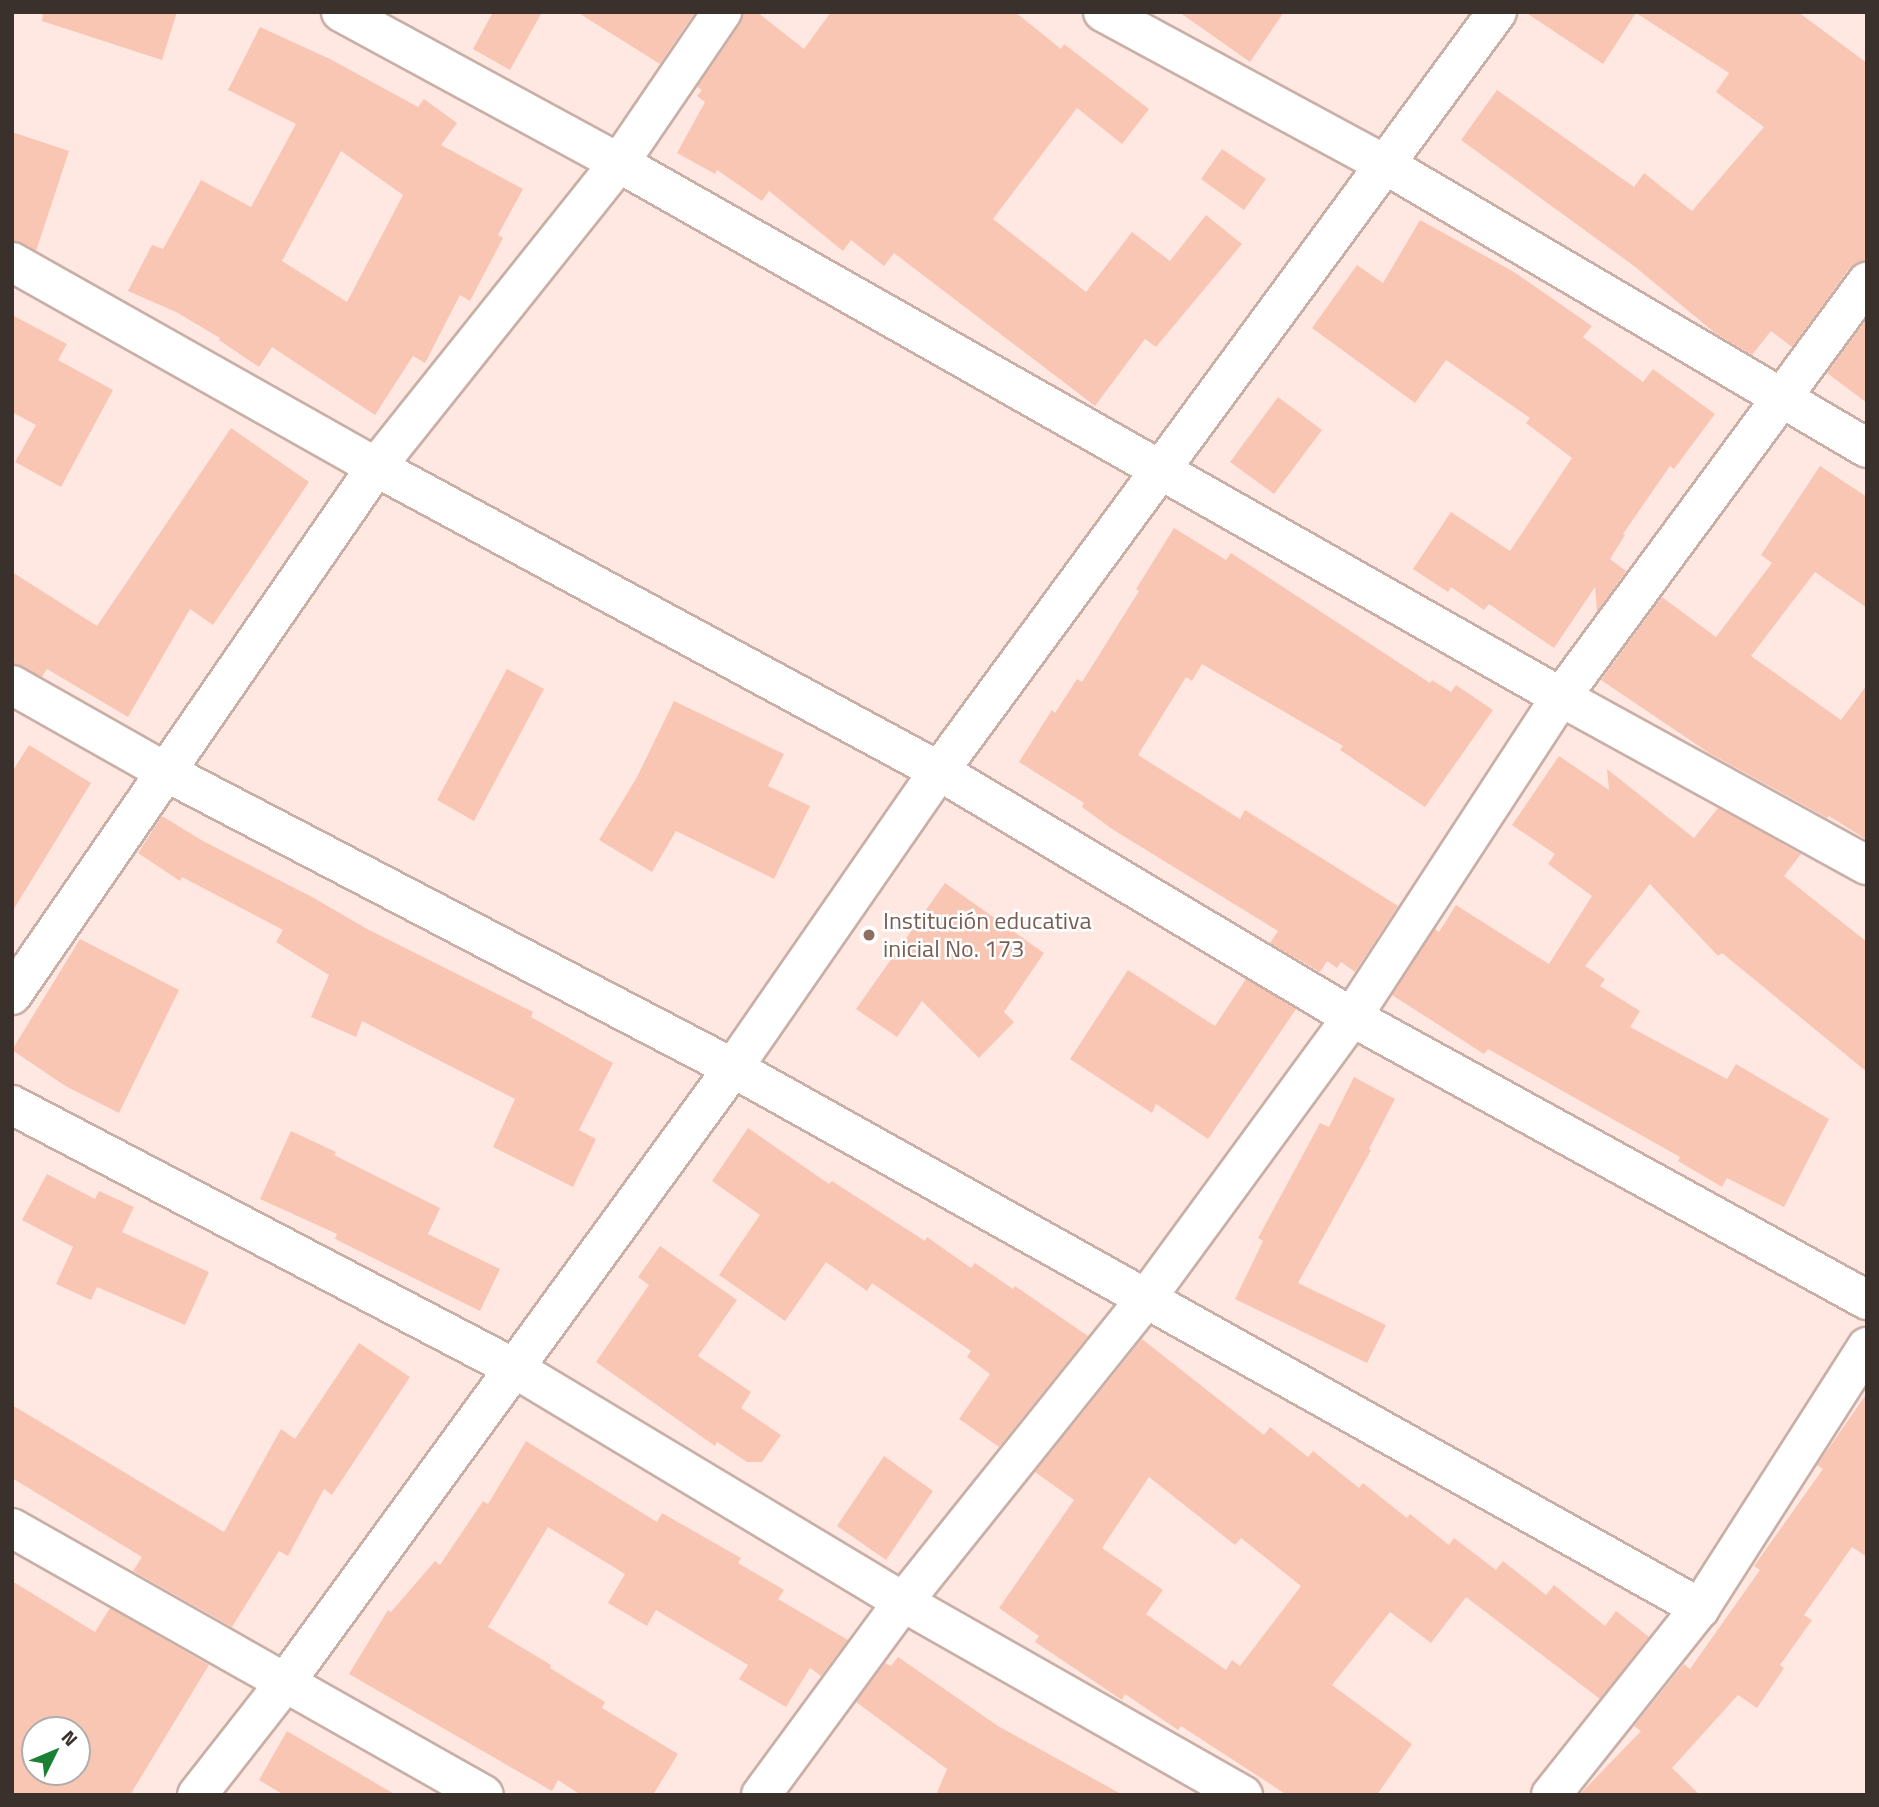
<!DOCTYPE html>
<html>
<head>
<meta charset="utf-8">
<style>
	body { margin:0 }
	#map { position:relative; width:1879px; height:1807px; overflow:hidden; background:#fee8e1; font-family:"Titillium Web",sans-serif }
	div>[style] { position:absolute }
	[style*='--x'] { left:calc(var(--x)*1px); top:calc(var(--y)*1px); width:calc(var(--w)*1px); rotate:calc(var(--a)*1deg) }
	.building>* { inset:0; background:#f9c6b4 }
	.roads { filter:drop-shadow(2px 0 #c9afa6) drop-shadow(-2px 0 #c9afa6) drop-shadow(0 2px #c9afa6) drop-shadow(0 -2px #c9afa6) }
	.minor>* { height:38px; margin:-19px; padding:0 19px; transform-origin:19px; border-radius:19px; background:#fff }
	.dots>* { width:19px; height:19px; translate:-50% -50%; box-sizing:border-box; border:4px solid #fff; border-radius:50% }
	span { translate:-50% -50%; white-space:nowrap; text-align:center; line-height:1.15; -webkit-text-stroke:5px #fff; paint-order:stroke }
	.education-label { font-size:24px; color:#785e54 }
	.left { translate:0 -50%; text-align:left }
	.frame { position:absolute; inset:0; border:14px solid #3a302c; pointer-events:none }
	.north { position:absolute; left:21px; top:1716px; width:70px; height:70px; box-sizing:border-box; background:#fff; border:2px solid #b0acab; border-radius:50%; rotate:47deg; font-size:19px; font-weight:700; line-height:28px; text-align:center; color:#3a302c }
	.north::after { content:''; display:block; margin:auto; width:24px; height:32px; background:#1a8034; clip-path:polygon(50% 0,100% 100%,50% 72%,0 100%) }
</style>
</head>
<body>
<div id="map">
	<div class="building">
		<div style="clip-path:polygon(43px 12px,177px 12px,162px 60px,42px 21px)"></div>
		<div style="clip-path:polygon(493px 12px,542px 12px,510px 70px,473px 49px)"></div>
		<div style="clip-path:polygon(577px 12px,695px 12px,660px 64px)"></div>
		<div style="clip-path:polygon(744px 12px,757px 12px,804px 49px,831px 12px,1015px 12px,1061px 49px,1064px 44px,1149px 109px,1122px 144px,1077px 108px,993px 219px,1086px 292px,1132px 232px,1170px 261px,1206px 215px,1242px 244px,1156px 347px,1145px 339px,1095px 406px,894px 253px,884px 266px,851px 240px,843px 251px,769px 191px,762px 201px,717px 170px,715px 174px,677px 153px,705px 102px,697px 96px,702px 90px,697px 87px,740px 24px)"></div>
		<div style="clip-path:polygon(1179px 12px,1284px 12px,1250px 62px)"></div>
		<div style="clip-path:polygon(1525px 12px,1798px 12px,1867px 63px,1867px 261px,1849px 269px,1792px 347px,1771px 331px,1752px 355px,1715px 333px,1634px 266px,1461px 140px,1497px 90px,1634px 187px,1644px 173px,1692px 211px,1764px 127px,1716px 92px,1729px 73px,1636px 13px,1603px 64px)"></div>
		<div style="clip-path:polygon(evenodd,260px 27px,330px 59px,418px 107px,424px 99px,457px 123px,441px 145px,523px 189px,498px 235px,503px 238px,470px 301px,460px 295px,425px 363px,413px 356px,375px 415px,272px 347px,259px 367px,219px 340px,220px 338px,176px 312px,128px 291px,152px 245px,163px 249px,201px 180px,251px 207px,296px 124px,228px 90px,260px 27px,341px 151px,403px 195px,347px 302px,282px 261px,341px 151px)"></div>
		<div style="clip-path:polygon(12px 132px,69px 151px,36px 251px,12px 240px)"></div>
		<div style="clip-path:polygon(1222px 149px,1266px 179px,1244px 210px,1201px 179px)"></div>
		<div style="clip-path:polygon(1420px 220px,1514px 272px,1592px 326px,1583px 337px,1643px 382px,1653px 369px,1715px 414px,1674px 469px,1670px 466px,1623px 534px,1625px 535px,1610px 559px,1626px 571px,1597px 612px,1595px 587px,1554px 648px,1489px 604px,1484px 610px,1451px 587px,1448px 592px,1413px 569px,1451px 512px,1510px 551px,1572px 458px,1526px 423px,1530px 418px,1446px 360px,1415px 403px,1312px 328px,1357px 265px,1383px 283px)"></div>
		<div style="clip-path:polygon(12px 315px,67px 344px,58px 360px,113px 390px,61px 487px,15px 462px,36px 425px,12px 412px)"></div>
		<div style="clip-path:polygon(1867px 319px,1867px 403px,1827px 373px)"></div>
		<div style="clip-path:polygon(1278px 397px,1322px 430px,1274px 494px,1230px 462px)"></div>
		<div style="clip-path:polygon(231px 428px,309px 482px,213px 625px,190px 609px,128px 717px,47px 669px,42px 677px,12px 663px,12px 572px,97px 626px)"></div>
		<div style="clip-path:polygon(1820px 466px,1867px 497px,1867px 608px,1815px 572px,1751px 656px,1841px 720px,1867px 685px,1867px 840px,1829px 816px,1827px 818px,1709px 753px,1601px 680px,1662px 597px,1716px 637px,1772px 563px,1761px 555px)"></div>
		<div style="clip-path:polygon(1174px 528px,1226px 560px,1231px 553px,1430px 683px,1432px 680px,1451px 692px,1456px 685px,1493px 710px,1425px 807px,1340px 750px,1343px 746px,1202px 664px,1192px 681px,1186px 677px,1138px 755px,1240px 819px,1245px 810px,1398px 906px,1355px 972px,1341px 962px,1337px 968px,1327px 961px,1320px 972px,1270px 943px,1278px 931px,1112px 829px,1082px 807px,1084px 803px,1019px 762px,1052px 710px,1055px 713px,1077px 679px,1082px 682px,1139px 591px,1136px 589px)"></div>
		<div style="clip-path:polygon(507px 669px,544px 689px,474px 821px,437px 800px)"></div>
		<div style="clip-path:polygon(674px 701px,784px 754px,768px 786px,810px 806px,774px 879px,676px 831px,652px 872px,599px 840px,637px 777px)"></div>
		<div style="clip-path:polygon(29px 745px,91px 783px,12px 912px,12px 772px)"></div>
		<div style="clip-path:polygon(1559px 756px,1609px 790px,1607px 769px,1694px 838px,1718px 808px,1801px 854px,1784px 876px,1867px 942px,1867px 1072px,1722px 953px,1718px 956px,1650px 884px,1585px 966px,1605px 979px,1600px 986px,1640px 1011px,1630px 1027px,1727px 1079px,1736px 1064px,1829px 1119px,1784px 1207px,1727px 1178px,1722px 1187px,1678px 1161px,1680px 1157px,1488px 1049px,1484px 1054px,1392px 995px,1435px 929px,1439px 932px,1456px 905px,1549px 964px,1592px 896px,1548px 864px,1555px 854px,1512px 825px)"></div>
		<div style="clip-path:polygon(162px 816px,203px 841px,312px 897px,369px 930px,533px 1012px,531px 1017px,613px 1063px,579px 1130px,596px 1139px,573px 1187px,493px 1147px,515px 1099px,362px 1021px,356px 1037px,311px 1017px,329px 975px,276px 942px,283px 930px,182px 877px,180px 881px,138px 853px)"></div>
		<div style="clip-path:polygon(945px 883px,1044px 953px,1004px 1012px,1014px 1022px,979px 1058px,922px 1001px,897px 1037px,856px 1009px)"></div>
		<div style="clip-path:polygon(80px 939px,179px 990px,119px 1113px,67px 1087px,12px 1050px)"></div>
		<div style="clip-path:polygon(1128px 970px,1215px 1026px,1246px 979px,1296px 1009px,1208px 1139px,1156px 1104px,1152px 1113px,1070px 1059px)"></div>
		<div style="clip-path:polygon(1354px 1077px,1395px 1099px,1369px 1149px,1371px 1150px,1298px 1283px,1386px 1325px,1367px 1363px,1235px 1299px,1263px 1241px,1258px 1238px,1320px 1123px,1329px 1127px)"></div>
		<div style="clip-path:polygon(748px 1128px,829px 1184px,832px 1181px,925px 1241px,927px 1237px,971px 1268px,975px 1263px,1013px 1289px,1015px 1286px,1088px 1336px,999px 1447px,959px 1419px,990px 1374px,967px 1357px,971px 1351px,872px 1283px,867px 1291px,826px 1262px,785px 1321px,719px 1275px,760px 1215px,712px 1181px)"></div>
		<div style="clip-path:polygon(291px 1131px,336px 1152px,334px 1155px,440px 1208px,428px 1234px,500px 1269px,480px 1311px,335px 1239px,337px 1234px,260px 1199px)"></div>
		<div style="clip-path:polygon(47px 1174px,95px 1199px,99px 1191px,134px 1207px,122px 1232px,209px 1272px,185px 1325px,97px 1287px,91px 1300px,56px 1284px,73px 1247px,22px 1220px)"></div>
		<div style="clip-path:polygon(660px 1246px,737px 1300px,698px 1356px,751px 1392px,741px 1408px,781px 1435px,762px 1462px,747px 1462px,717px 1442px,715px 1446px,596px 1362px,649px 1285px,638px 1277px)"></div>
		<div style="clip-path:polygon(evenodd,1142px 1339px,1264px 1435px,1270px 1427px,1308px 1457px,1313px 1451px,1359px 1488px,1363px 1483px,1407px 1518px,1410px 1514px,1449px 1545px,1454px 1538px,1496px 1570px,1503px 1561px,1546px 1595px,1554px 1585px,1605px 1626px,1616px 1611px,1649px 1637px,1600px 1699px,1466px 1597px,1431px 1643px,1390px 1612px,1332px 1685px,1412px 1744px,1377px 1795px,1287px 1795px,1181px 1726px,1178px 1730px,1125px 1694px,1122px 1700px,1035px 1642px,1039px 1636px,999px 1608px,1074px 1500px,1035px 1472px,1142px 1339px,1149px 1477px,1235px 1545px,1241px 1538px,1301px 1586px,1240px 1666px,1232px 1660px,1226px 1670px,1146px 1614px,1163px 1590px,1102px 1548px,1149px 1477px)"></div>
		<div style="clip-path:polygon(359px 1343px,410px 1377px,332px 1495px,324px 1489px,288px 1556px,279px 1551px,232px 1627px,133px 1571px,142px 1557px,12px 1478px,12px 1405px,224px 1532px,281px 1429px,295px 1439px)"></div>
		<div style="clip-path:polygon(1867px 1393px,1867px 1557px,1852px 1547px,1804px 1615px,1812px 1620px,1780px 1665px,1784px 1668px,1757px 1708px,1738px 1695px,1672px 1768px,1700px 1795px,1579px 1795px,1641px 1731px,1634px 1726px,1684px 1664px,1690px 1669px,1760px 1570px,1754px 1566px,1823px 1469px,1817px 1465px)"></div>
		<div style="clip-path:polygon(526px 1441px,657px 1522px,662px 1513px,741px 1558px,738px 1563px,784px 1590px,778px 1599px,848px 1640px,821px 1676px,810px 1668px,786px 1707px,739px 1679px,748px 1665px,656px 1610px,647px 1626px,608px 1603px,625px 1574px,548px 1527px,488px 1627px,551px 1665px,550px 1668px,605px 1702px,602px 1708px,678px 1754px,653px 1795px,581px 1795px,558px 1780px,552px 1791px,349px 1674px,388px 1610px,391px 1612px,435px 1561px,440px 1565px,483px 1501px,488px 1504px)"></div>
		<div style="clip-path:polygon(884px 1456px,933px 1491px,886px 1560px,837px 1526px)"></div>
		<div style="clip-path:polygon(evenodd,12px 1581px,95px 1632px,110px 1608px,209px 1665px,130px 1795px,12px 1795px,12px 1581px,35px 1730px,77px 1730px,77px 1772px,35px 1772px,35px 1730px)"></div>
		<div style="clip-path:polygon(898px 1657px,998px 1726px,1123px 1795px,936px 1795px,947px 1769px,856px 1702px,885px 1663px,891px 1666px)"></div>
		<div style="clip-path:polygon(287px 1731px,396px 1795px,284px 1795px,259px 1780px)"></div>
	</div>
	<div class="roads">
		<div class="minor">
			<div style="--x:341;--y:12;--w:316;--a:28.5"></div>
			<div style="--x:619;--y:163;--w:1083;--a:29.55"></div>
			<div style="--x:1561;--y:697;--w:349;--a:28.8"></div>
			<div style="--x:1103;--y:12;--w:322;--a:28.4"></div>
			<div style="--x:1386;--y:165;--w:558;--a:30.47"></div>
			<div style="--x:12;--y:262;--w:418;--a:29.4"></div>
			<div style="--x:376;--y:467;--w:640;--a:28.37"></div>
			<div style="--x:939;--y:771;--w:481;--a:30.8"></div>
			<div style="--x:1352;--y:1017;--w:588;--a:28.79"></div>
			<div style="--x:12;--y:685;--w:177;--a:29.5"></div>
			<div style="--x:166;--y:772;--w:640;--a:27.57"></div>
			<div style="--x:733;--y:1068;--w:1108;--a:29.18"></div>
			<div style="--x:12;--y:995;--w:641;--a:-55.42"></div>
			<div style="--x:376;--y:467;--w:389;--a:-51.4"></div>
			<div style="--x:619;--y:163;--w:183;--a:-55.7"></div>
			<div style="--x:12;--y:1105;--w:567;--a:27.65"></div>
			<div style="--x:514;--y:1368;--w:454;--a:31"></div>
			<div style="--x:903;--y:1602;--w:391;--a:29.6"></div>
			<div style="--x:12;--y:1528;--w:542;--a:29.5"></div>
			<div style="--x:197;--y:1795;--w:141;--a:-51.9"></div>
			<div style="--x:284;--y:1684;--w:762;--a:-53.91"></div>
			<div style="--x:733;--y:1068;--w:361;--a:-55.3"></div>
			<div style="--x:939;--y:771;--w:942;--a:-53.68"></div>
			<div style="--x:761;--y:1795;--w:240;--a:-53.7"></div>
			<div style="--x:903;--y:1602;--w:387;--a:-51.3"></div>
			<div style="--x:1145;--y:1300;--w:351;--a:-53.8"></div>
			<div style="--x:1352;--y:1017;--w:382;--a:-56.9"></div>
			<div style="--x:1561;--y:697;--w:516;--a:-53.6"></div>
			<div style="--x:1551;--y:1795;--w:239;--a:-51.5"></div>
			<div style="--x:1700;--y:1608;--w:310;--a:-57.4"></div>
		</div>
	</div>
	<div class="dots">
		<div style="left:869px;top:935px;background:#8d6e63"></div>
	</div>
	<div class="education-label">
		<span class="left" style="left:883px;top:935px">Institución educativa<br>inicial No. 173</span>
	</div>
	<div class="frame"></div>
	<div class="north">N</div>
</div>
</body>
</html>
